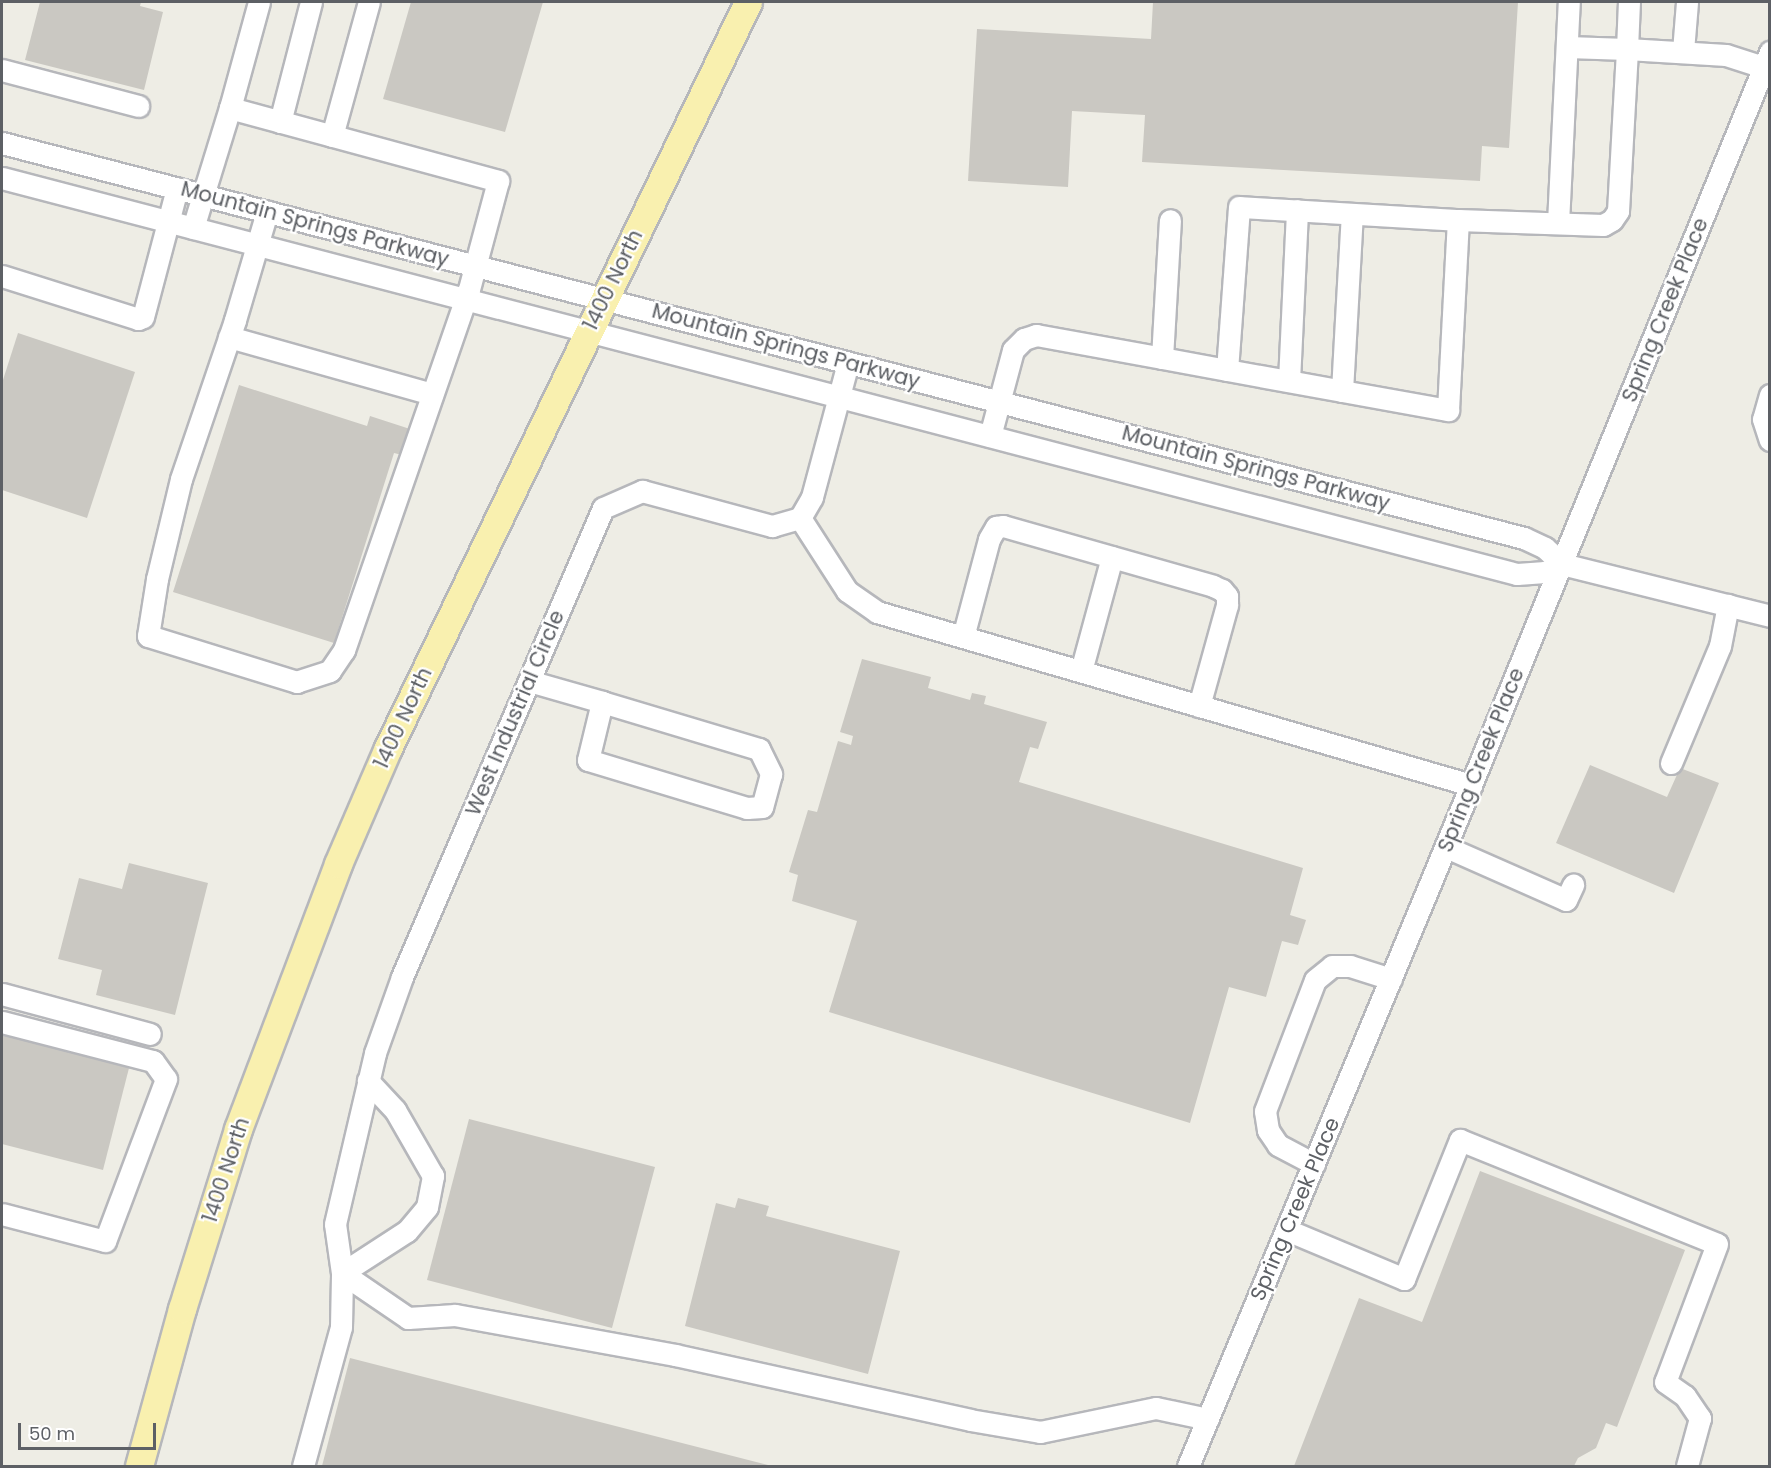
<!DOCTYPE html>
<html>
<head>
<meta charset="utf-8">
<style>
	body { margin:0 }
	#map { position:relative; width:1771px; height:1468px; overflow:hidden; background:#eeede5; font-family:Poppins,sans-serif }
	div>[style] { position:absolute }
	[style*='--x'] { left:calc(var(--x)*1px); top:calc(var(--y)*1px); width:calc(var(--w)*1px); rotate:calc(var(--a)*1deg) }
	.building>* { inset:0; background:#cac8c2 }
	.roads { filter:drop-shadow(2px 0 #b6b7bb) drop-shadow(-2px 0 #b6b7bb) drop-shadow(0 2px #b6b7bb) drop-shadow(0 -2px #b6b7bb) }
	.minor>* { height:21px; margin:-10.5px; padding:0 10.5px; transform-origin:10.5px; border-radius:10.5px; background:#fff }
	.major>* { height:27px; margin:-13.5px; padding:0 13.5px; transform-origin:13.5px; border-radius:13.5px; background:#f9f0af }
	span { translate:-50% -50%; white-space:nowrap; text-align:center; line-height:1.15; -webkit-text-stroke:4.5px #fff; paint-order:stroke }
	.street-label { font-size:21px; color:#5d6065 }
	.frame { position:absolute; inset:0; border:3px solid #5d6065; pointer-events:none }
	.scale { position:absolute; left:18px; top:1423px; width:138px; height:27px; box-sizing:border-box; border:3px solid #5d6065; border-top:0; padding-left:8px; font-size:18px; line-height:21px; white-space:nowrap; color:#5d6065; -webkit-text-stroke:4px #fff; paint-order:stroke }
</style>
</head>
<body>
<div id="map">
	<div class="building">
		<div style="clip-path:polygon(40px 2px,141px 2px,140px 6px,163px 12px,144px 90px,25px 60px)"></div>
		<div style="clip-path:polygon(411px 2px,543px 2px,505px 132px,383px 99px)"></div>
		<div style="clip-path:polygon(1153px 2px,1518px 2px,1509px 148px,1482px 146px,1480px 181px,1142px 162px,1145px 115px,1072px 111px,1068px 187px,968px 181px,977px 29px,1151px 39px)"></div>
		<div style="clip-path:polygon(18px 333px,135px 372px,87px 518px,2px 490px,2px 383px)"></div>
		<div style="clip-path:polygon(239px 385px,367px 426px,370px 416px,410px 429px,402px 455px,394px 453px,334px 643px,173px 592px)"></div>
		<div style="clip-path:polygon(862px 659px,931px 677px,928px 688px,970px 700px,972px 693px,986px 696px,984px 704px,1047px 722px,1038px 749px,1030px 747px,1019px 782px,1303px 868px,1290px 915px,1306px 920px,1298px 945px,1282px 941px,1266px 997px,1229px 987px,1190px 1123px,829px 1012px,857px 921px,792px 901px,798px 875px,789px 872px,808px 810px,817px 812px,838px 741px,851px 745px,853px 736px,840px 732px)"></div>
		<div style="clip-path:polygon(1590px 765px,1667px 797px,1680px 768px,1719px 783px,1674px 893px,1556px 843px)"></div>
		<div style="clip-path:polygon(129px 863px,208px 883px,175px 1015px,96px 995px,102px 970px,58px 959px,79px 878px,122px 889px)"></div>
		<div style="clip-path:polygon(2px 1035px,129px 1068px,103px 1170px,2px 1144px)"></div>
		<div style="clip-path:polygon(469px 1119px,655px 1167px,612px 1328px,427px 1280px)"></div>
		<div style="clip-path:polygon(1480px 1171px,1685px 1250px,1617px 1427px,1606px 1423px,1596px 1448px,1578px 1458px,1574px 1466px,1294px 1466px,1359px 1298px,1422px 1322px)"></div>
		<div style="clip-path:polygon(738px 1198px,769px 1206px,766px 1216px,900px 1251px,868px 1374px,685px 1326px,716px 1203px,735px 1208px)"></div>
		<div style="clip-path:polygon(350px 1358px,772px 1466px,322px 1466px)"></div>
	</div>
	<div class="roads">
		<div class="minor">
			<div style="--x:1567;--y:47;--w:60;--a:1.9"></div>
			<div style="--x:1627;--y:49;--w:47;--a:-87.6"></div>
			<div style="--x:1683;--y:51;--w:49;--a:-85.3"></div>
			<div style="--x:2;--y:70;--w:141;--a:14.8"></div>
			<div style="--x:230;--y:108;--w:110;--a:-74.7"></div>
			<div style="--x:280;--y:122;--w:124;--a:-75.5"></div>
			<div style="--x:332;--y:136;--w:139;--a:-74.6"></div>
			<div style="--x:2;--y:143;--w:1572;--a:14.55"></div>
			<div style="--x:1524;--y:538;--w:23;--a:25"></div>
			<div style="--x:1545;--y:548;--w:23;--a:43"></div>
			<div style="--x:1562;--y:564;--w:214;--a:14"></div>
			<div style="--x:2;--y:178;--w:1566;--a:14.65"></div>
			<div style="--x:1517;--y:574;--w:28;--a:-4"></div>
			<div style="--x:1545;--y:572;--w:19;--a:-25"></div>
			<div style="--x:1458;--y:220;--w:145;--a:2"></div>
			<div style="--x:1603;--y:225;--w:10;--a:-29"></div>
			<div style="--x:1612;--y:220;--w:11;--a:-56"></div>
			<div style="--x:1618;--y:211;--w:162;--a:-86.8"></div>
			<div style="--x:1627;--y:49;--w:99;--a:3.5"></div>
			<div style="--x:1726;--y:55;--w:40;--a:18"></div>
			<div style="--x:1558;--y:223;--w:221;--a:-87.2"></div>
			<div style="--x:193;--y:228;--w:126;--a:-72.9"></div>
			<div style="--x:230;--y:108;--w:278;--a:15.2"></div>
			<div style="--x:498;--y:181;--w:112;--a:105"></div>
			<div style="--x:469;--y:289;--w:382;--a:109.1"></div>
			<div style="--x:344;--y:650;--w:25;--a:124"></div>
			<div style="--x:330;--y:671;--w:35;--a:162"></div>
			<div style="--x:297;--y:682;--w:156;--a:-162.8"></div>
			<div style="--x:148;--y:636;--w:58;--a:-81"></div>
			<div style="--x:157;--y:579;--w:103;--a:-76.5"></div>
			<div style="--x:181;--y:479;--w:168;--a:-71.2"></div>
			<div style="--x:235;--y:320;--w:113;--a:-73.5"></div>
			<div style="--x:2;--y:276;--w:143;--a:17.5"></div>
			<div style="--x:138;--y:319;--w:5;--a:-22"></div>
			<div style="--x:143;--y:317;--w:133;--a:-75.2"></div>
			<div style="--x:229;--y:337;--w:211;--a:15.7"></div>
			<div style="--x:1162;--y:358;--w:138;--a:-86.7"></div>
			<div style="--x:1289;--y:381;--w:171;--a:-87.3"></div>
			<div style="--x:1342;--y:391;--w:177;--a:-86.8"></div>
			<div style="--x:1770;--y:395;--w:25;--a:106"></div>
			<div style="--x:1763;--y:419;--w:22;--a:72"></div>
			<div style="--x:990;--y:436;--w:89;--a:-75"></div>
			<div style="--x:1013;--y:350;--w:16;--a:-45"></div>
			<div style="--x:1024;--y:339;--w:13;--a:-18"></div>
			<div style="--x:1036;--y:335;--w:128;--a:10.3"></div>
			<div style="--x:1162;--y:358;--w:66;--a:10.5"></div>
			<div style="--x:1227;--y:370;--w:117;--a:10.3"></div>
			<div style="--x:1342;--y:391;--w:108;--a:10.2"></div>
			<div style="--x:1448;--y:410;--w:190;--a:-87"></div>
			<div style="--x:1458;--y:220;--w:219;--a:-176.6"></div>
			<div style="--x:1239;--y:207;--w:163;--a:94.2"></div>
			<div style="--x:800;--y:518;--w:87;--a:57.2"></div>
			<div style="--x:847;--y:591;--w:37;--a:35"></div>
			<div style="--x:877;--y:612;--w:619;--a:16.24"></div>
			<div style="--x:963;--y:637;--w:101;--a:-75.1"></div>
			<div style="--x:989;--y:539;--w:14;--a:-60"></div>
			<div style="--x:996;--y:527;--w:7;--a:-8"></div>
			<div style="--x:1003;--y:526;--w:218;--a:15.9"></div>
			<div style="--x:1213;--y:586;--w:10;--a:24"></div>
			<div style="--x:1222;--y:590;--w:8;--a:50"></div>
			<div style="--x:1227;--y:596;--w:9;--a:90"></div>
			<div style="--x:1227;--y:605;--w:105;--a:105.5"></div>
			<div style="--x:1081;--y:671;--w:118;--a:-74.8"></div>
			<div style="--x:529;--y:681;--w:76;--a:16"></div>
			<div style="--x:602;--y:702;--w:164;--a:16.7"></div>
			<div style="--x:759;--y:749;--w:28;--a:64"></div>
			<div style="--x:771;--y:774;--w:34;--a:105"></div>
			<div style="--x:762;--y:807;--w:15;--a:176"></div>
			<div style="--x:747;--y:808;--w:166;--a:-163.2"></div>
			<div style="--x:588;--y:760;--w:60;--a:-76.4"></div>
			<div style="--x:1671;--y:763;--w:127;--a:-67.3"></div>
			<div style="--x:1720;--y:646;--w:42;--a:-79"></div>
			<div style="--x:1446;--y:847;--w:131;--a:23.8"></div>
			<div style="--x:1566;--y:900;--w:17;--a:-65"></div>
			<div style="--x:2;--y:994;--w:153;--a:15.1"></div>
			<div style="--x:2;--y:1022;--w:156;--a:14.5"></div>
			<div style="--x:153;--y:1061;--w:22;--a:54"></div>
			<div style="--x:166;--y:1079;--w:173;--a:110.6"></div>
			<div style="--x:105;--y:1241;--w:106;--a:-165.3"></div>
			<div style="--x:1314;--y:1164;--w:41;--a:-152.2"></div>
			<div style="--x:1278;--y:1145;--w:18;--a:-124"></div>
			<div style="--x:1268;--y:1130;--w:19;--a:-99"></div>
			<div style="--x:1265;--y:1111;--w:140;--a:-69.1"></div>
			<div style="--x:1315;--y:980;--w:22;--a:-39"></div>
			<div style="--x:1332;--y:966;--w:18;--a:0"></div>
			<div style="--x:1350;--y:966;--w:43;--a:17.6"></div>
			<div style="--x:1287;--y:1230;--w:127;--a:22.7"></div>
			<div style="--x:1404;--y:1279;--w:150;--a:-68.1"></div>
			<div style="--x:1460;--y:1140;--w:277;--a:22"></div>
			<div style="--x:1717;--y:1244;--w:147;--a:110.6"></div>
			<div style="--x:1665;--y:1382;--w:24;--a:35"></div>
			<div style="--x:1685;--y:1396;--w:27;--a:56"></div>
			<div style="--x:1700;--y:1418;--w:50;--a:105.2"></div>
			<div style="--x:342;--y:1273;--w:80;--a:34.3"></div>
			<div style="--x:408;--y:1318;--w:47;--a:-3.7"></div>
			<div style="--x:455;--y:1315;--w:224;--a:10.3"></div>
			<div style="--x:675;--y:1355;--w:302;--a:12.4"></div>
			<div style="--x:970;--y:1420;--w:71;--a:9.7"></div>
			<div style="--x:1040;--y:1432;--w:118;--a:-11.7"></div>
			<div style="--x:1156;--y:1408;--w:53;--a:11.9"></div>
			<div style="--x:342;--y:1273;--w:77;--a:-32.9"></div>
			<div style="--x:407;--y:1231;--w:31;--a:-50"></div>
			<div style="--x:427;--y:1207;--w:32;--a:-79"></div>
			<div style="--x:433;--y:1176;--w:76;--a:-119.9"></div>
			<div style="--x:395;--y:1110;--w:40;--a:-133"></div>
			<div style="--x:303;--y:1466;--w:144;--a:-74.7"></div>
			<div style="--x:341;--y:1327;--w:54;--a:-88.9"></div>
			<div style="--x:342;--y:1273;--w:49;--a:-98.1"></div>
			<div style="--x:335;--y:1224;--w:176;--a:-76.8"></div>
			<div style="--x:375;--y:1053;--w:81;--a:-70.4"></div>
			<div style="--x:402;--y:977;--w:510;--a:-66.8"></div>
			<div style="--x:603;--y:508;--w:43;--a:-23.6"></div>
			<div style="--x:642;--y:491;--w:135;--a:15.1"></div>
			<div style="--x:772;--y:526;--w:29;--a:-16"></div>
			<div style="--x:800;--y:518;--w:24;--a:-60"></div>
			<div style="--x:812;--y:497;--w:139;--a:-75"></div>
			<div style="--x:1188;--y:1466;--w:737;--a:-67.43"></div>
			<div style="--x:1471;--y:785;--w:792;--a:-67.81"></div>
		</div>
		<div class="major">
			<div style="--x:139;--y:1466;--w:163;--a:-74.7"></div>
			<div style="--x:182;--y:1309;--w:189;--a:-72.7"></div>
			<div style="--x:238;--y:1129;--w:283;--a:-69.3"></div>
			<div style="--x:338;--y:864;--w:126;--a:-66.7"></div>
			<div style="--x:388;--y:748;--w:828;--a:-64.24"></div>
		</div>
	</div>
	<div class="street-label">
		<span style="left:315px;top:224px;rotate:15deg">Mountain Springs Parkway</span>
		<span style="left:613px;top:280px;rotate:-64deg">1400 North</span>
		<span style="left:1665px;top:310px;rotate:-68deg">Spring Creek Place</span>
		<span style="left:786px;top:346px;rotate:15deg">Mountain Springs Parkway</span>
		<span style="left:1256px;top:468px;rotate:15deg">Mountain Springs Parkway</span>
		<span style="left:515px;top:713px;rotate:-67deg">West Industrial Circle</span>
		<span style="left:403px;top:718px;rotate:-65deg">1400 North</span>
		<span style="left:1481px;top:760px;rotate:-68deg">Spring Creek Place</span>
		<span style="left:226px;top:1170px;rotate:-72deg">1400 North</span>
		<span style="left:1295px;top:1209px;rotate:-67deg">Spring Creek Place</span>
	</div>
	<div class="frame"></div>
	<div class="scale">50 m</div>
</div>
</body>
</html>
